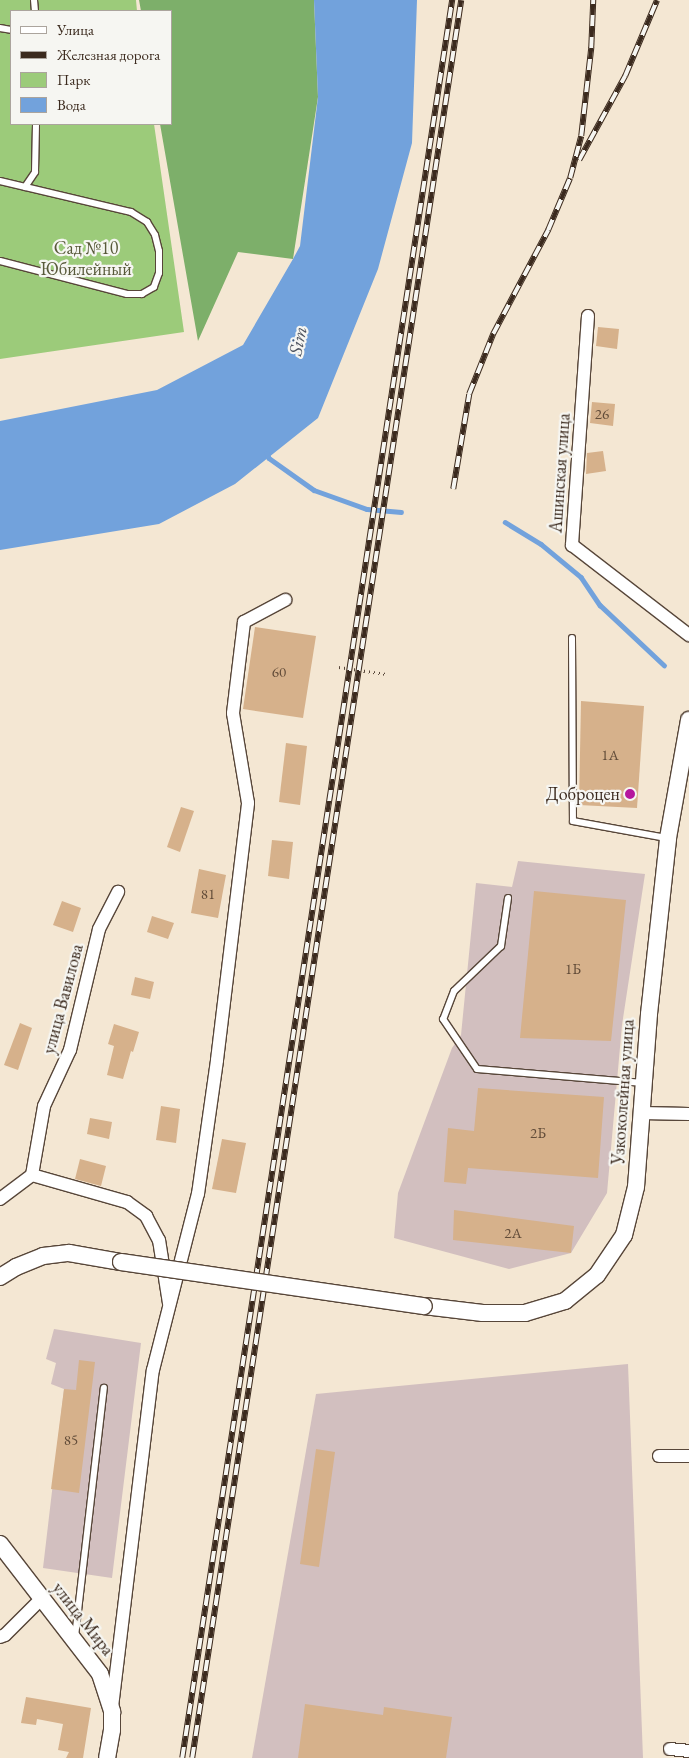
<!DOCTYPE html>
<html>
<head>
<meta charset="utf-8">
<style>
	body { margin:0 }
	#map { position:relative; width:689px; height:1758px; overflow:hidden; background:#f4e7d3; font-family:"EB Garamond",serif }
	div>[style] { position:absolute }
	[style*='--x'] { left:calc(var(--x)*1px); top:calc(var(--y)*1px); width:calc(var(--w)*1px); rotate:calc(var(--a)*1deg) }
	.industrial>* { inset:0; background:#d2bfbf }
	.green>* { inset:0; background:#9ccb7a }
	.forest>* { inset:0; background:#7daf6a }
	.water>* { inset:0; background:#72a2dc }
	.stream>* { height:4.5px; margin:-2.25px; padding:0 2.25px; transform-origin:2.25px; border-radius:2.25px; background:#72a2dc }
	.building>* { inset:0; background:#d6b18b }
	.path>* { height:2.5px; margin-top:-1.25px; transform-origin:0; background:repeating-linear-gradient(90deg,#574639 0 1px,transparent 0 5px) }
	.roads { filter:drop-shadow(1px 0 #574639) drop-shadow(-1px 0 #574639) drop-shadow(0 1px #574639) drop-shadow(0 -1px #574639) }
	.service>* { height:6px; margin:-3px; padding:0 3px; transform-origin:3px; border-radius:3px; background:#fff }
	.minor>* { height:12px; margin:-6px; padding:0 6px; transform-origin:6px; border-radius:6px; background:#fff }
	.tertiary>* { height:16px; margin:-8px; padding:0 8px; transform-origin:8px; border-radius:8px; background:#fff }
	.rail>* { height:5.5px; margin-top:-2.75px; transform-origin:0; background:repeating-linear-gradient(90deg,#f6f6f2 0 11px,#3b2a1e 0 22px); box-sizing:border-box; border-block:1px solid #3b2a1e }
	.bridges { filter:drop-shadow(1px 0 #574639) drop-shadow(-1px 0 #574639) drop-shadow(0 1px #574639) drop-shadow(0 -1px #574639) }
	.tertiary-bridge>* { height:16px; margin:-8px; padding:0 8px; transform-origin:8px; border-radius:8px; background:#fff }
	.dots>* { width:14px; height:14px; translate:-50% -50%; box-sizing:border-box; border:2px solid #f6f6f2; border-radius:50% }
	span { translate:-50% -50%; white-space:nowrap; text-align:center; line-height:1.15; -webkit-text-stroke:4.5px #f6f6f2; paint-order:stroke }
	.number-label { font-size:15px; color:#624c39 }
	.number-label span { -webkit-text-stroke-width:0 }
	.park-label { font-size:18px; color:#585a3a }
	.street-label { font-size:18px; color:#3b2a1e }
	.poi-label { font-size:18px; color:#3b2a1e }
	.right { translate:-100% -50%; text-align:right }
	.water-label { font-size:19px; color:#4e5460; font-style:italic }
	.legend { position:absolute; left:10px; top:10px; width:162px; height:115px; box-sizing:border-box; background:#f6f6f2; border:1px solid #aba49d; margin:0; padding:6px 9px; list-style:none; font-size:15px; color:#3b2a1e }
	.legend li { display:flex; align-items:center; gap:10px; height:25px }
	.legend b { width:25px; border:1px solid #aba49d }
</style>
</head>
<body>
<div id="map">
	<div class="industrial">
		<div style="clip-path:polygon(518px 861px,645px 874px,622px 1025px,607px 1193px,571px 1253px,509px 1269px,394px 1238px,398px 1193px,452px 1048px,461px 1035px,476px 883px,512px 887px)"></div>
		<div style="clip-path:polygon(54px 1329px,141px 1343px,112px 1578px,43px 1568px,64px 1389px,51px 1384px,56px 1363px,46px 1359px)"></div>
		<div style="clip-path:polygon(628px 1364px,643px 1758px,252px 1758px,316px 1394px)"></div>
	</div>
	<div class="green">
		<div style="clip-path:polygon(0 0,136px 0,137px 11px,11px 11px,11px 124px,154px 124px,184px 332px,0 359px)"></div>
	</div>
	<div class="forest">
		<div style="clip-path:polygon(139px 0,314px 0,318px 97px,293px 259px,238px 252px,198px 341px,160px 124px,171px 124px,171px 11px,141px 11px)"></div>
	</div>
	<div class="water">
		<div style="clip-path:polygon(314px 0,417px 0,412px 143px,378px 269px,318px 418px,235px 484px,159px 524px,0 550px,0 421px,157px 390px,243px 345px,293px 259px,300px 246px,318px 97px)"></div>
	</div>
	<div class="stream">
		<div style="--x:267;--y:453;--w:5;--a:68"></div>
		<div style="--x:269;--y:458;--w:55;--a:35.4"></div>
		<div style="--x:314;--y:490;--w:56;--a:19.7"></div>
		<div style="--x:367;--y:509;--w:34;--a:5"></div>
		<div style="--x:505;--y:522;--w:42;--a:31.4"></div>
		<div style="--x:541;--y:544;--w:52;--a:39.5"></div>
		<div style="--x:581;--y:577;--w:34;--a:56"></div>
		<div style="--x:600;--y:605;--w:88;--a:43.2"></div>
	</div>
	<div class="building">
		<div style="clip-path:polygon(598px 327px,619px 329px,617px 349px,596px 346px)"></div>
		<div style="clip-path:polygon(592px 402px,615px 404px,613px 426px,590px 423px)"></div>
		<div style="clip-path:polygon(603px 451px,606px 471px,586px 474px,587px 453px)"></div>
		<div style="clip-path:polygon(255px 627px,316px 636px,303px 718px,243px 709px)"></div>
		<div style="clip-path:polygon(581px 701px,644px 706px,637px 808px,579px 805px)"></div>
		<div style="clip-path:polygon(286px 743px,307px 746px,300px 805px,279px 802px)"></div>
		<div style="clip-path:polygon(181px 807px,194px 811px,180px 852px,167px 847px)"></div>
		<div style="clip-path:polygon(272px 840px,293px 842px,289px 879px,268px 876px)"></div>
		<div style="clip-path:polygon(199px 869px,226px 875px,218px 918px,191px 913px)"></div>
		<div style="clip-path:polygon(534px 891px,626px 900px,611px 1041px,520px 1038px)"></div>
		<div style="clip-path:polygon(62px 901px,81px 908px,73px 932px,53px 925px)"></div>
		<div style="clip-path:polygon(152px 916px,174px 923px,168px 939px,147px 932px)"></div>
		<div style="clip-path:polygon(135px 977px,154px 982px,150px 999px,131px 995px)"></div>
		<div style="clip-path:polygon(20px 1023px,32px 1028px,18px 1070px,4px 1065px)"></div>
		<div style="clip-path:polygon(114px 1024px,139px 1032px,133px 1052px,131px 1051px,123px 1079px,107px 1075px,114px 1046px,108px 1044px)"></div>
		<div style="clip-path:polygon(478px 1088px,604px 1097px,598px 1178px,468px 1168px,466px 1184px,444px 1182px,448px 1128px,474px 1131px)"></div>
		<div style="clip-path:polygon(161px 1106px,180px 1109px,176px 1143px,156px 1140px)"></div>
		<div style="clip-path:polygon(90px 1118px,112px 1122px,109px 1139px,87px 1134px)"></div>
		<div style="clip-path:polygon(222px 1139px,246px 1143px,236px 1193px,212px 1189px)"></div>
		<div style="clip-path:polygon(80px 1159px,106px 1166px,101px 1186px,75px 1179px)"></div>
		<div style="clip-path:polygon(454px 1210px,574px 1226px,571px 1253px,453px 1240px)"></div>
		<div style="clip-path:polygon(79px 1360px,95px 1362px,79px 1493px,51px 1489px,64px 1389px,76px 1390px)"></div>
		<div style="clip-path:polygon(316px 1449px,335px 1452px,319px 1567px,300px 1564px)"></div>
		<div style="clip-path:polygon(26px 1697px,91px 1708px,83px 1758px,66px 1758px,69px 1752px,58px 1750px,63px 1724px,37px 1719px,36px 1725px,21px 1723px)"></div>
		<div style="clip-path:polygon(305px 1704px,383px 1715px,384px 1707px,452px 1717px,446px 1758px,298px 1758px)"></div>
	</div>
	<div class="path">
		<div style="--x:339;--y:667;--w:48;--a:8.5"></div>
	</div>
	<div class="roads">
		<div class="service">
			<div style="--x:34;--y:0;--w:11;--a:85"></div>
			<div style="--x:0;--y:28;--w:11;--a:10"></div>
			<div style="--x:0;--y:181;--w:135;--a:13.3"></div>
			<div style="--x:131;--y:212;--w:19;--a:32"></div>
			<div style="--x:147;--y:222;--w:15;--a:58"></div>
			<div style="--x:155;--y:235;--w:16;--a:76"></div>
			<div style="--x:159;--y:251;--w:22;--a:90"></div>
			<div style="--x:159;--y:273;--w:15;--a:110"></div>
			<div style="--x:154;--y:287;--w:14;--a:150"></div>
			<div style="--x:142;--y:294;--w:15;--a:180"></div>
			<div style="--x:127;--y:294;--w:131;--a:-165.4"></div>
			<div style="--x:25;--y:187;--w:18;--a:-56"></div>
			<div style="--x:35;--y:172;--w:48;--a:-88.8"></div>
			<div style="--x:572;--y:638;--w:183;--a:89.7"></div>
			<div style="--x:573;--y:821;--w:96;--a:10.3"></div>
			<div style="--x:508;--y:898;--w:49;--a:98.3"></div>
			<div style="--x:501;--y:946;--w:65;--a:136.2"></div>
			<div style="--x:454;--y:991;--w:30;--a:111"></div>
			<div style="--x:443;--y:1019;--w:60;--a:55.8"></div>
			<div style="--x:477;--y:1069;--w:167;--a:4.8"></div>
			<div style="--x:75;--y:1637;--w:251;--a:-83.4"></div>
		</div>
		<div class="minor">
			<div style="--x:588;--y:316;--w:230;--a:94"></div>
			<div style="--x:572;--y:545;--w:148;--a:37.6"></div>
			<div style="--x:642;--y:1113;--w:47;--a:1.2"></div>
			<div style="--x:32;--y:1175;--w:70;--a:-80.1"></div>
			<div style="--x:44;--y:1106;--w:62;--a:-65.1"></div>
			<div style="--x:70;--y:1050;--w:124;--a:-76.5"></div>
			<div style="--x:99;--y:929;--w:42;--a:-62.8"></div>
			<div style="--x:0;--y:1199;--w:40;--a:-37"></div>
			<div style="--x:32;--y:1175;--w:99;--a:15.9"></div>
			<div style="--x:127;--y:1202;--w:24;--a:36"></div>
			<div style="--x:146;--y:1216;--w:27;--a:62"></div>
			<div style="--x:159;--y:1240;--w:64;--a:81"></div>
			<div style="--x:659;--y:1456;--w:30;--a:0"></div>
			<div style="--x:0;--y:1637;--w:5;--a:-22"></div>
			<div style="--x:5;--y:1635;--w:51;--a:-45"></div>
			<div style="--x:112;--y:1707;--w:339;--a:-83.1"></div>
			<div style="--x:153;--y:1370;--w:182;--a:-75.7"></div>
			<div style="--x:198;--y:1194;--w:135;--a:-81.9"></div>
			<div style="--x:217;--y:1060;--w:259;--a:-83.1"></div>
			<div style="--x:248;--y:803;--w:91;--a:-99.5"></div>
			<div style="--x:233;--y:713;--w:92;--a:-83.1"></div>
			<div style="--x:244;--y:622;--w:47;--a:-28.2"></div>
			<div style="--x:670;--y:1749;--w:19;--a:6"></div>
		</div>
		<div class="tertiary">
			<div style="--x:0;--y:1277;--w:19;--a:-32"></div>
			<div style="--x:16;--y:1267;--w:29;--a:-22"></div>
			<div style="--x:43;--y:1256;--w:26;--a:-7"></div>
			<div style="--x:69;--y:1253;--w:53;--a:9.8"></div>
			<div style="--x:424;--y:1306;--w:59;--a:6.8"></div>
			<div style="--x:483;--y:1313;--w:42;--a:0"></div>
			<div style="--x:525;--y:1313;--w:42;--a:-16.7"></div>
			<div style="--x:565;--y:1301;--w:41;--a:-39.1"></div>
			<div style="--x:597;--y:1275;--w:48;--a:-56"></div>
			<div style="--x:624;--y:1235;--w:49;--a:-76"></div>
			<div style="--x:636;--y:1187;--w:173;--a:-85.7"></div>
			<div style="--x:649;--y:1014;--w:177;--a:-83.8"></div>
			<div style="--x:668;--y:838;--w:120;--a:-79.9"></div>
			<div style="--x:0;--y:1544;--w:164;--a:52.4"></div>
			<div style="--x:100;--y:1674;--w:40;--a:72"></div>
			<div style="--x:112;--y:1712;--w:18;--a:90"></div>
			<div style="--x:112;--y:1730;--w:28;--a:100"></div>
		</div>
	</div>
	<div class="rail">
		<div style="--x:579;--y:160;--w:96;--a:-61.3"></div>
		<div style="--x:625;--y:76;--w:82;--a:-67.2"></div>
		<div style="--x:453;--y:489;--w:96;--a:-80.4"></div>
		<div style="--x:469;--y:394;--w:65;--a:-68.2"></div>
		<div style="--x:493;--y:334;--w:118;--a:-62.1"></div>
		<div style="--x:548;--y:230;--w:56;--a:-67.1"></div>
		<div style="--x:570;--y:178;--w:43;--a:-75.3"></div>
		<div style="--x:581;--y:136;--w:89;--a:-83.5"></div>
		<div style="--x:591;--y:48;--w:48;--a:-87.6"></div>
		<div style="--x:182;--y:1758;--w:1779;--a:-81.27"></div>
		<div style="--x:192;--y:1758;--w:1778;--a:-81.3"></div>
	</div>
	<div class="bridges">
		<div class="tertiary-bridge">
			<div style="--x:121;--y:1262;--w:306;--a:8.3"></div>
		</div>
	</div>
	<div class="dots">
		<div style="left:630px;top:794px;background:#b5179e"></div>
	</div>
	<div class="number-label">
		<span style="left:602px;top:414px">26</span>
		<span style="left:279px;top:672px">60</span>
		<span style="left:610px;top:755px">1А</span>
		<span style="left:208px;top:894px">81</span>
		<span style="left:573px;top:969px">1Б</span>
		<span style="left:538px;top:1133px">2Б</span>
		<span style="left:513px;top:1233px">2А</span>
		<span style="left:71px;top:1440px">85</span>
	</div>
	<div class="park-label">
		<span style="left:86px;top:259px">Сад №10<br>Юбилейный</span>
	</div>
	<div class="street-label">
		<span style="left:560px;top:473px;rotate:-86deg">Ашинская улица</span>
		<span style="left:63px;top:999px;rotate:-75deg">улица Вавилова</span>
		<span style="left:623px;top:1092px;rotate:-86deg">Узкоколейная улица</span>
		<span style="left:83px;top:1619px;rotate:52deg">улица Мира</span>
	</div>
	<div class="poi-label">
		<span class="right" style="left:620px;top:794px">Доброцен</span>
	</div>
	<div class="water-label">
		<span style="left:298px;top:341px;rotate:-78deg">Sim</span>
	</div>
	<ul class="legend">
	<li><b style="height:6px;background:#fff"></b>Улица</li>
	<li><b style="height:6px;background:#3b2a1e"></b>Железная дорога</li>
	<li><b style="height:14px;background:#9ccb7a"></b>Парк</li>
	<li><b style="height:14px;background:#72a2dc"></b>Вода</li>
	</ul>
</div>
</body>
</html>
